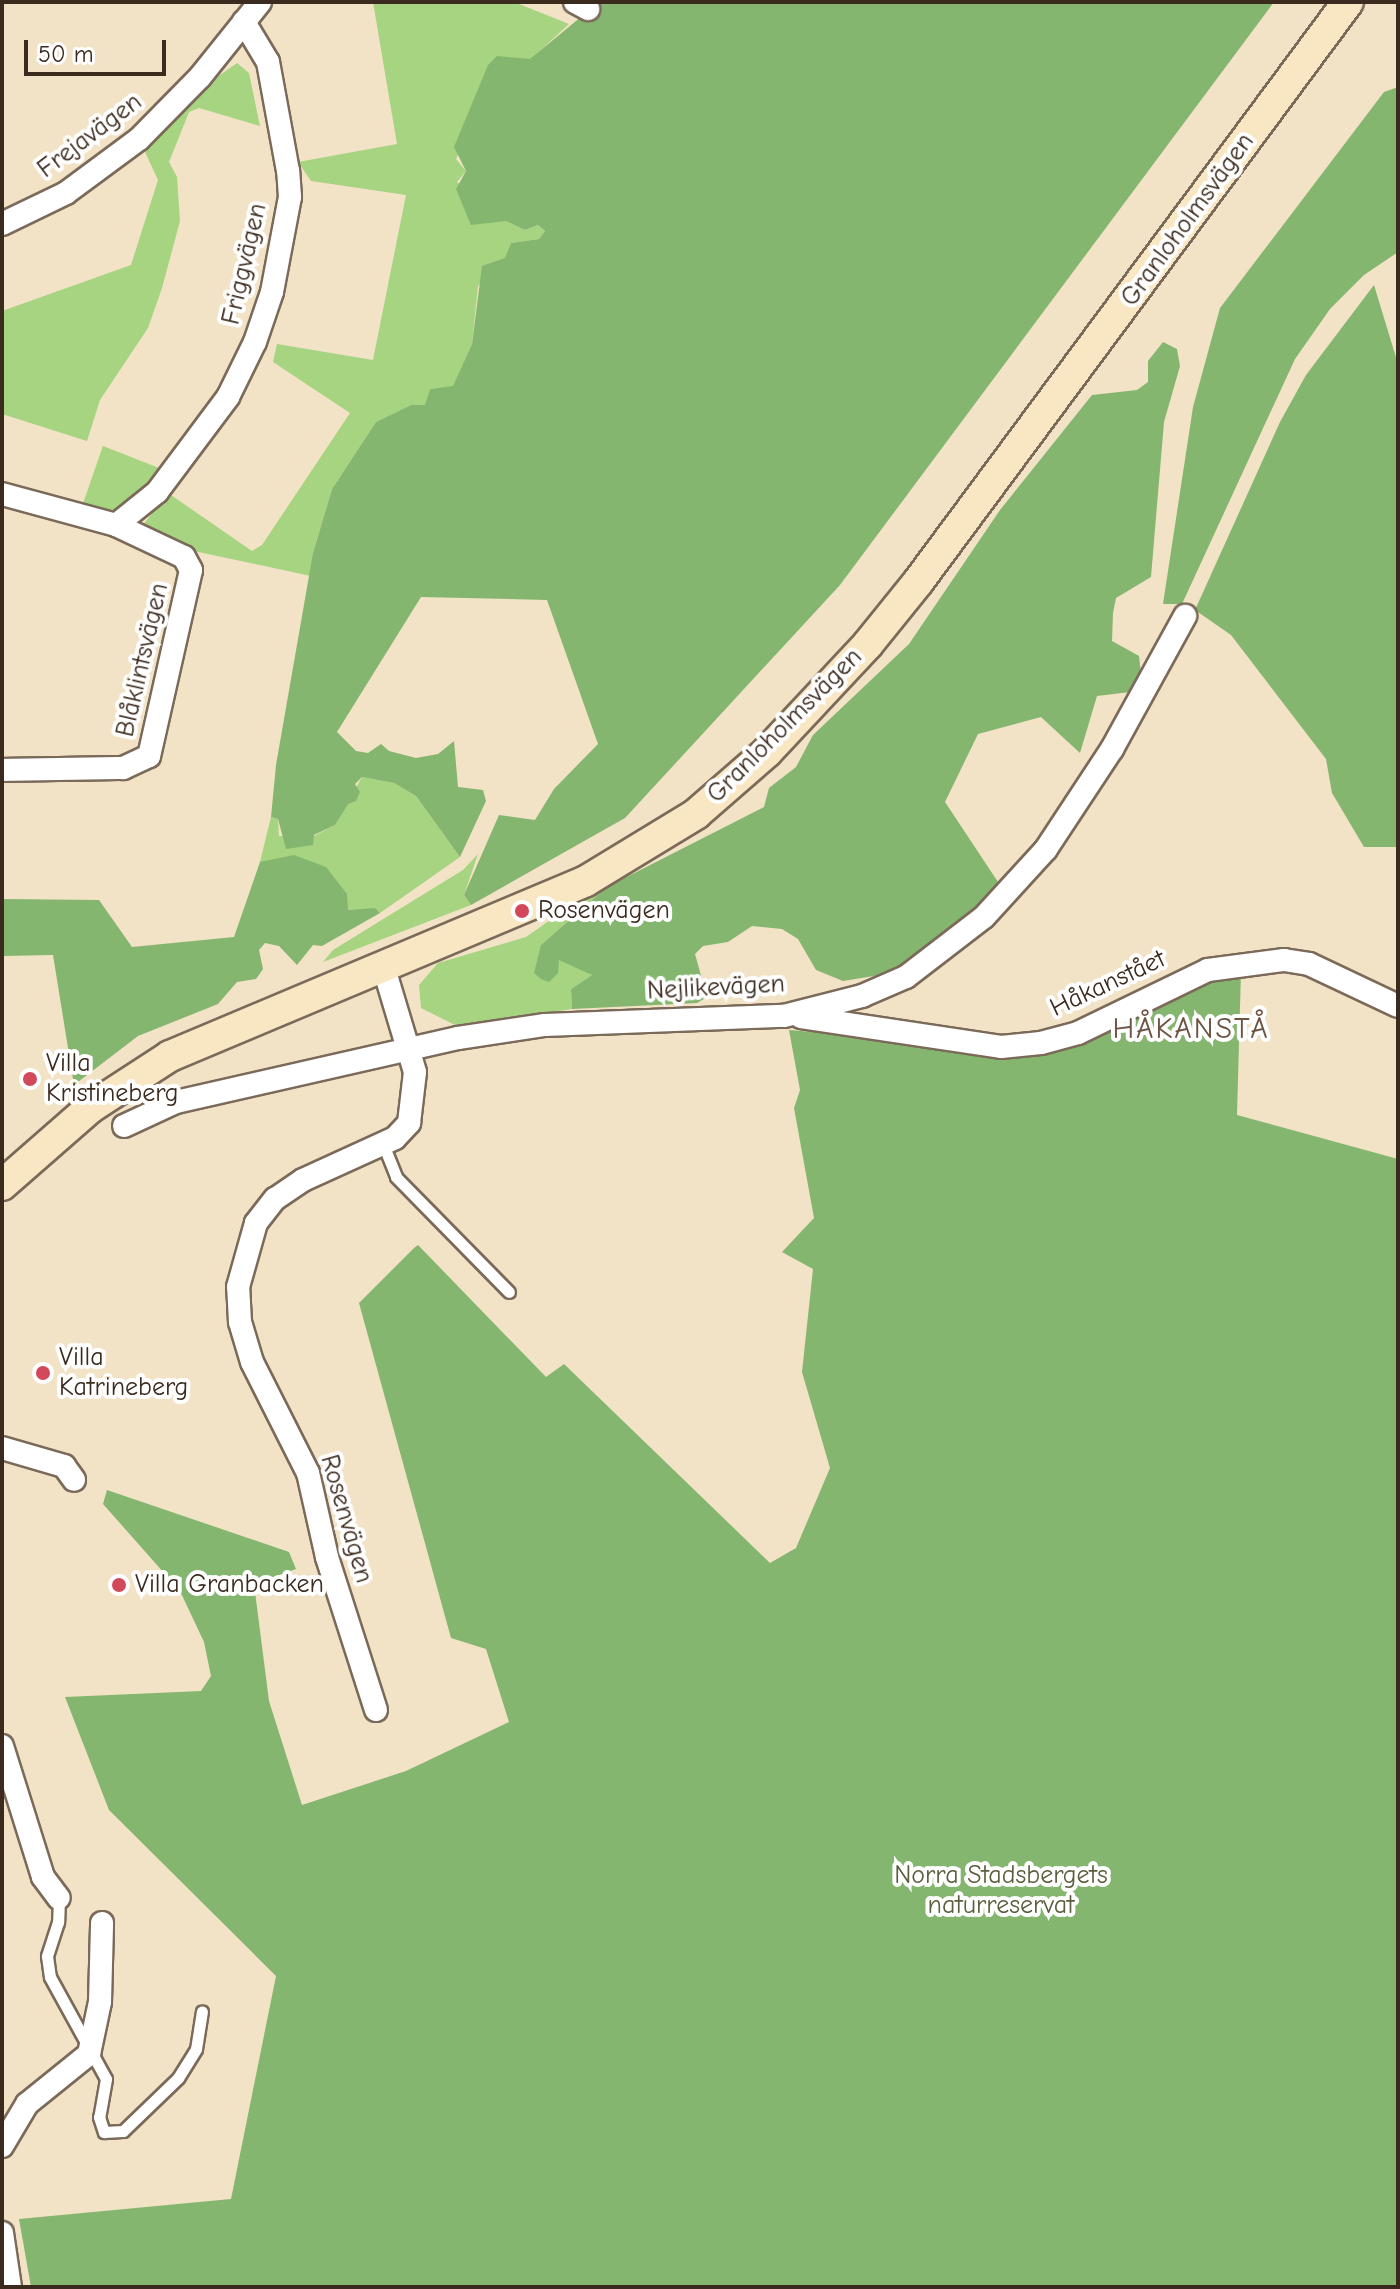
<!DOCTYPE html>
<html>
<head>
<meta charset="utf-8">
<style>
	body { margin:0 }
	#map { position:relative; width:1400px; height:2289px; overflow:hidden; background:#f2e2c6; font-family:"Comic Neue",sans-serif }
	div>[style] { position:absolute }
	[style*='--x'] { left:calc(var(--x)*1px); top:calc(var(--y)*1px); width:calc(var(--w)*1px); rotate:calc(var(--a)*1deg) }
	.green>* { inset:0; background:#a6d481 }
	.forest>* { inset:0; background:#84b66f }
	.roads { filter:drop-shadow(2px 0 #7b6a59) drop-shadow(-2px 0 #7b6a59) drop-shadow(0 2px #7b6a59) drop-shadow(0 -2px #7b6a59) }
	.lane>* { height:11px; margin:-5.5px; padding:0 5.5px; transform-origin:5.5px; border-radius:5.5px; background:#fff }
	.street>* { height:22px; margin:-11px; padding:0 11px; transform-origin:11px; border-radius:11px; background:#fff }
	.secondary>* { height:30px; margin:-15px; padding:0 15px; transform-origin:15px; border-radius:15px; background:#f9e7c3 }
	.dots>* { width:22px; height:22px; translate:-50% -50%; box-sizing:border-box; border:4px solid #fff; border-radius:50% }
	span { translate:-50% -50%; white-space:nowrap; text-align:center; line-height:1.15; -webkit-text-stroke:8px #fff; paint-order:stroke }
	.street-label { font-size:26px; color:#3b2a1e }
	.poi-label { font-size:26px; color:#3b2a1e }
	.left { translate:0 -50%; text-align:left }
	.park-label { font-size:26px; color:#5b5d3c }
	.quarter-label { font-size:30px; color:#6d5342; letter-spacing:2px }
	.frame { position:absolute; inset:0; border:4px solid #3b2a1e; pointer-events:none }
	.scale { position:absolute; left:24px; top:40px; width:142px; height:36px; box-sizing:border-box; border:4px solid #3b2a1e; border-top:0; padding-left:10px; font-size:24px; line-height:28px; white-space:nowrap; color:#3b2a1e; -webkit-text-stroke:6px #fff; paint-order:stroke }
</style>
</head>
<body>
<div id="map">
	<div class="green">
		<div style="clip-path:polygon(373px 2px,514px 2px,569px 24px,530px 60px,506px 57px,456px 159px,466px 171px,457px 182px,506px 221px,525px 230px,538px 225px,545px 231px,539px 239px,511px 243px,506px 258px,478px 286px,472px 344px,453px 387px,430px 389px,426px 405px,411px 405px,376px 422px,332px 489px,313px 553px,311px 576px,189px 550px,149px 534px,143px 525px,168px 493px,252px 551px,262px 545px,350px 413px,273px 362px,277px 344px,373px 360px,406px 195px,311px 181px,298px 162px,397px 144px)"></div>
		<div style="clip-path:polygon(237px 63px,249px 73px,260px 126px,199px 108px,189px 112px,169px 162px,177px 177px,180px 221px,162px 288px,148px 328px,100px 400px,87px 441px,2px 414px,2px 311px,131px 265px,158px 180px,145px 152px,210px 82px)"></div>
		<div style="clip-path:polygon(103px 446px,159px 468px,132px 500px,106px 514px,81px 509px)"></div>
		<div style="clip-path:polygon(362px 777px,394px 783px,416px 796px,460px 857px,380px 913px,375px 909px,348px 910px,260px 862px,271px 817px,278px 819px,279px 836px,314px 836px,335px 825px)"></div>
		<div style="clip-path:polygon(478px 854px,464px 895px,471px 905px,323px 962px,333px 950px,463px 870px)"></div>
		<div style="clip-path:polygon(607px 887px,541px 945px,592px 975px,571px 989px,572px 1009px,457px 1026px,421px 1008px,419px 985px,438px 963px,526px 937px,583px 897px)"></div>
	</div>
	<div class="forest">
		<div style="clip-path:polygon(599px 2px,1274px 2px,840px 585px,625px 818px,471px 905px,464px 895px,499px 815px,535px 820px,554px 789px,598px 744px,547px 600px,421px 597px,337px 732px,356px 751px,368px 753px,381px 744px,389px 751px,416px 758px,438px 754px,454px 741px,458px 787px,483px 790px,486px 801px,460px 857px,416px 796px,394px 783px,362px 777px,355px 784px,360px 792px,356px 801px,348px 804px,335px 825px,314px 835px,313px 845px,286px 849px,278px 819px,271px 817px,276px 765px,313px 553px,332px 489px,376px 422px,411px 405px,425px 405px,430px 389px,453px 386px,472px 344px,482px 266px,505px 258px,511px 243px,539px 239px,545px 231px,538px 225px,525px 230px,506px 221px,471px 225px,456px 189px,466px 171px,454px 147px,488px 65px,497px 56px,530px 59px)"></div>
		<div style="clip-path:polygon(1398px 87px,1398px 252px,1364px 275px,1330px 309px,1295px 359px,1182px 604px,1163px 604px,1193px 407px,1220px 308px,1384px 92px)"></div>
		<div style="clip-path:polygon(1374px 285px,1398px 364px,1398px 847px,1364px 847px,1332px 793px,1326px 759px,1231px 635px,1195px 610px,1280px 422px,1306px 375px)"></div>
		<div style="clip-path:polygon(1163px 342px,1177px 349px,1180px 366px,1164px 422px,1151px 577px,1116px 598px,1113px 613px,1112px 641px,1139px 656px,1141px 673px,1130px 692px,1097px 696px,1080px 753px,1041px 717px,978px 734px,945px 802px,1002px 888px,914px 961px,886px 974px,843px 981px,816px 970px,798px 939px,782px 929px,752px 926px,728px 942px,703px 946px,695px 954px,707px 997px,697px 1003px,572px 1009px,571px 989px,592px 975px,559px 960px,558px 973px,549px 982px,541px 979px,534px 973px,541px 945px,607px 887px,764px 807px,769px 788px,796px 767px,813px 735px,909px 644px,1000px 510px,1092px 395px,1137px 390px,1148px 382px,1148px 361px)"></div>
		<div style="clip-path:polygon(294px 855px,326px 867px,347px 894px,348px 910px,375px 908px,380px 913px,322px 946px,313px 945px,297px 965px,279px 946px,265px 943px,259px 950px,263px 969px,256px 979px,237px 982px,218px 1004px,138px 1036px,74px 1085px,53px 955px,2px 956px,2px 899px,99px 900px,132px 947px,234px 937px,260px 862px)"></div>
		<div style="clip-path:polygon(1241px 971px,1237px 1115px,1398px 1159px,1398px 2287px,31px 2287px,19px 2219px,231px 2199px,276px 1976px,109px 1810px,65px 1697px,201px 1691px,211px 1676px,204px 1642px,180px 1591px,103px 1504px,107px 1490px,289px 1552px,296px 1569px,254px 1584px,269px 1701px,302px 1805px,406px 1771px,509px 1722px,486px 1649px,451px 1638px,359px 1303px,414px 1248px,418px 1245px,546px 1377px,564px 1364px,770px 1563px,796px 1548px,830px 1468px,802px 1372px,813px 1269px,782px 1252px,814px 1218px,794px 1108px,800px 1090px,789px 1030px,872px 1037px,1004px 1060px,1083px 1040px,1208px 979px)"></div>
	</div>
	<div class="roads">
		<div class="lane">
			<div style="--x:383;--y:1144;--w:35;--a:68"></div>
			<div style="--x:396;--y:1177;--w:161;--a:45.5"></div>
			<div style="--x:59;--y:1898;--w:24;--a:92"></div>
			<div style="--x:58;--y:1922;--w:36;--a:108"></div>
			<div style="--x:47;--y:1956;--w:21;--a:82"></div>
			<div style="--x:50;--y:1977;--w:116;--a:61.2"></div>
			<div style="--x:106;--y:2079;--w:39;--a:100"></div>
			<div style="--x:99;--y:2117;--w:16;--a:72"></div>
			<div style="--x:104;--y:2132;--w:19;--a:-3"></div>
			<div style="--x:123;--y:2131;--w:76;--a:-43.9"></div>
			<div style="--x:178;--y:2078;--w:34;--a:-58"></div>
			<div style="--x:196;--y:2049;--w:38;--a:-81"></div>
		</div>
		<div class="street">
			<div style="--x:575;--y:2;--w:15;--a:28"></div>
			<div style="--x:2;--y:224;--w:71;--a:-25.8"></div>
			<div style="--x:66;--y:193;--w:91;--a:-36.5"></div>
			<div style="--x:139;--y:139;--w:87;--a:-45.5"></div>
			<div style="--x:200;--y:77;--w:96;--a:-51.3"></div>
			<div style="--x:2;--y:494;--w:118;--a:15.2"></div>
			<div style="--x:116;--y:525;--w:75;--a:25.2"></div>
			<div style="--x:184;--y:557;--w:15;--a:62"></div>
			<div style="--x:191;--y:570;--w:191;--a:102.7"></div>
			<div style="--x:149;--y:756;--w:29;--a:155"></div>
			<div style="--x:123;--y:768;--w:121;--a:179.1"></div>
			<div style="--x:116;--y:525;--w:53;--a:-38.8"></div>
			<div style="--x:157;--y:492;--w:119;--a:-53.2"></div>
			<div style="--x:228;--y:397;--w:61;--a:-63.9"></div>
			<div style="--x:255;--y:342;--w:53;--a:-71.2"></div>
			<div style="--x:272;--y:292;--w:97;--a:-79.3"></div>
			<div style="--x:290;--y:197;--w:26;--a:-94"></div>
			<div style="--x:288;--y:171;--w:111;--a:-100.4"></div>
			<div style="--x:268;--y:62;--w:47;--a:-121"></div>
			<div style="--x:801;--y:1017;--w:202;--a:8.5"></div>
			<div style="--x:1001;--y:1047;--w:40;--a:-5.7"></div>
			<div style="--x:1041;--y:1043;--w:38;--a:-15"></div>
			<div style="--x:1078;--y:1033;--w:144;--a:-25.9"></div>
			<div style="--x:1208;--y:970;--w:77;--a:-7.5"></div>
			<div style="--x:1284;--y:960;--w:25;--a:9"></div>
			<div style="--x:1309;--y:964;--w:98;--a:25.3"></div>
			<div style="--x:124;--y:1126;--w:57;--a:-24.8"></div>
			<div style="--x:176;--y:1102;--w:289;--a:-12.8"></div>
			<div style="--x:458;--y:1038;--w:88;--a:-8.5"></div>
			<div style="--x:545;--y:1025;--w:239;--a:-2.2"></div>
			<div style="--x:784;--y:1016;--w:81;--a:-14.4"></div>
			<div style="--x:862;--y:996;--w:48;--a:-23.4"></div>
			<div style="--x:906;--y:977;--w:98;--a:-37.6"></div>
			<div style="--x:984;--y:917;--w:92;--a:-47.6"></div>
			<div style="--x:1046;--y:849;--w:120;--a:-56.6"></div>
			<div style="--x:1112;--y:749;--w:152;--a:-61.2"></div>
			<div style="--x:2;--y:1448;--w:65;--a:16.2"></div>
			<div style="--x:64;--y:1466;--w:17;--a:54"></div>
			<div style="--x:376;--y:1710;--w:161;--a:-107.8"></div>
			<div style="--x:327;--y:1557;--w:86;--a:-102.7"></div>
			<div style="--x:308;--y:1473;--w:124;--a:-116.8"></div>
			<div style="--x:252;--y:1362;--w:42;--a:-106.7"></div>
			<div style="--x:240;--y:1322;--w:35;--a:-93"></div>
			<div style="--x:238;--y:1287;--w:66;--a:-74.3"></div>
			<div style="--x:256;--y:1223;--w:31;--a:-52"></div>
			<div style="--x:275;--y:1199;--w:34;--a:-34"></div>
			<div style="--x:303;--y:1180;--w:101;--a:-24.5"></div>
			<div style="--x:395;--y:1138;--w:21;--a:-47"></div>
			<div style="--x:409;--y:1123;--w:51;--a:-83.3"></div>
			<div style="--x:415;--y:1072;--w:112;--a:-106.7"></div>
			<div style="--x:2;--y:1746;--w:137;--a:72.6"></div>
			<div style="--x:43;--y:1877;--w:26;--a:53"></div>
			<div style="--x:2;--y:2146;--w:49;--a:-59.2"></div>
			<div style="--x:27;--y:2104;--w:80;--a:-38.9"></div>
			<div style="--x:89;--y:2054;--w:53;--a:-78.1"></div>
			<div style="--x:100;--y:2002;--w:79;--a:-88.5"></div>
			<div style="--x:2;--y:2233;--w:55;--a:81.6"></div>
		</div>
		<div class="secondary">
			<div style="--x:2;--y:1185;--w:117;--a:-41.2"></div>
			<div style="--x:90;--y:1108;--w:95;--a:-33"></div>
			<div style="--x:170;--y:1056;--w:451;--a:-22.8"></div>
			<div style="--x:586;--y:881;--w:129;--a:-31.3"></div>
			<div style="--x:696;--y:814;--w:94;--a:-41.1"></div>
			<div style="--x:767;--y:752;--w:148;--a:-46.9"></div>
			<div style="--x:868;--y:644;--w:80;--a:-51.1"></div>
			<div style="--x:918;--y:582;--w:722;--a:-53.45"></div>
		</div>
	</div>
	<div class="dots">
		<div style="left:522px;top:911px;background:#d1495b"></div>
		<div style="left:30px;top:1079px;background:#d1495b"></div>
		<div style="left:43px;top:1373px;background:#d1495b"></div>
		<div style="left:119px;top:1585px;background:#d1495b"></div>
	</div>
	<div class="street-label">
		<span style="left:90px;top:136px;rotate:-37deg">Frejavägen</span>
		<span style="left:1188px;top:220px;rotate:-54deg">Granloholmsvägen</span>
		<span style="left:245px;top:264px;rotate:-77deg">Friggvägen</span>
		<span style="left:143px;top:660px;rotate:-77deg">Blåklintsvägen</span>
		<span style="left:785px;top:726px;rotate:-45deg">Granloholmsvägen</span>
		<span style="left:1108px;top:984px;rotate:-25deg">Håkanstået</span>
		<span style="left:716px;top:988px;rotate:-3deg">Nejlikevägen</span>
		<span style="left:346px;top:1519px;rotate:74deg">Rosenvägen</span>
	</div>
	<div class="poi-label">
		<span class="left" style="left:538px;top:911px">Rosenvägen</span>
		<span class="left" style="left:46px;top:1079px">Villa<br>Kristineberg</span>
		<span class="left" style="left:59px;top:1373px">Villa<br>Katrineberg</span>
		<span class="left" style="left:135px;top:1585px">Villa Granbacken</span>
	</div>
	<div class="park-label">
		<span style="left:1001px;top:1891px">Norra Stadsbergets<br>naturreservat</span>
	</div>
	<div class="quarter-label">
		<span style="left:1191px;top:1029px">HÅKANSTÅ</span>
	</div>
	<div class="frame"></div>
	<div class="scale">50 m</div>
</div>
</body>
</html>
